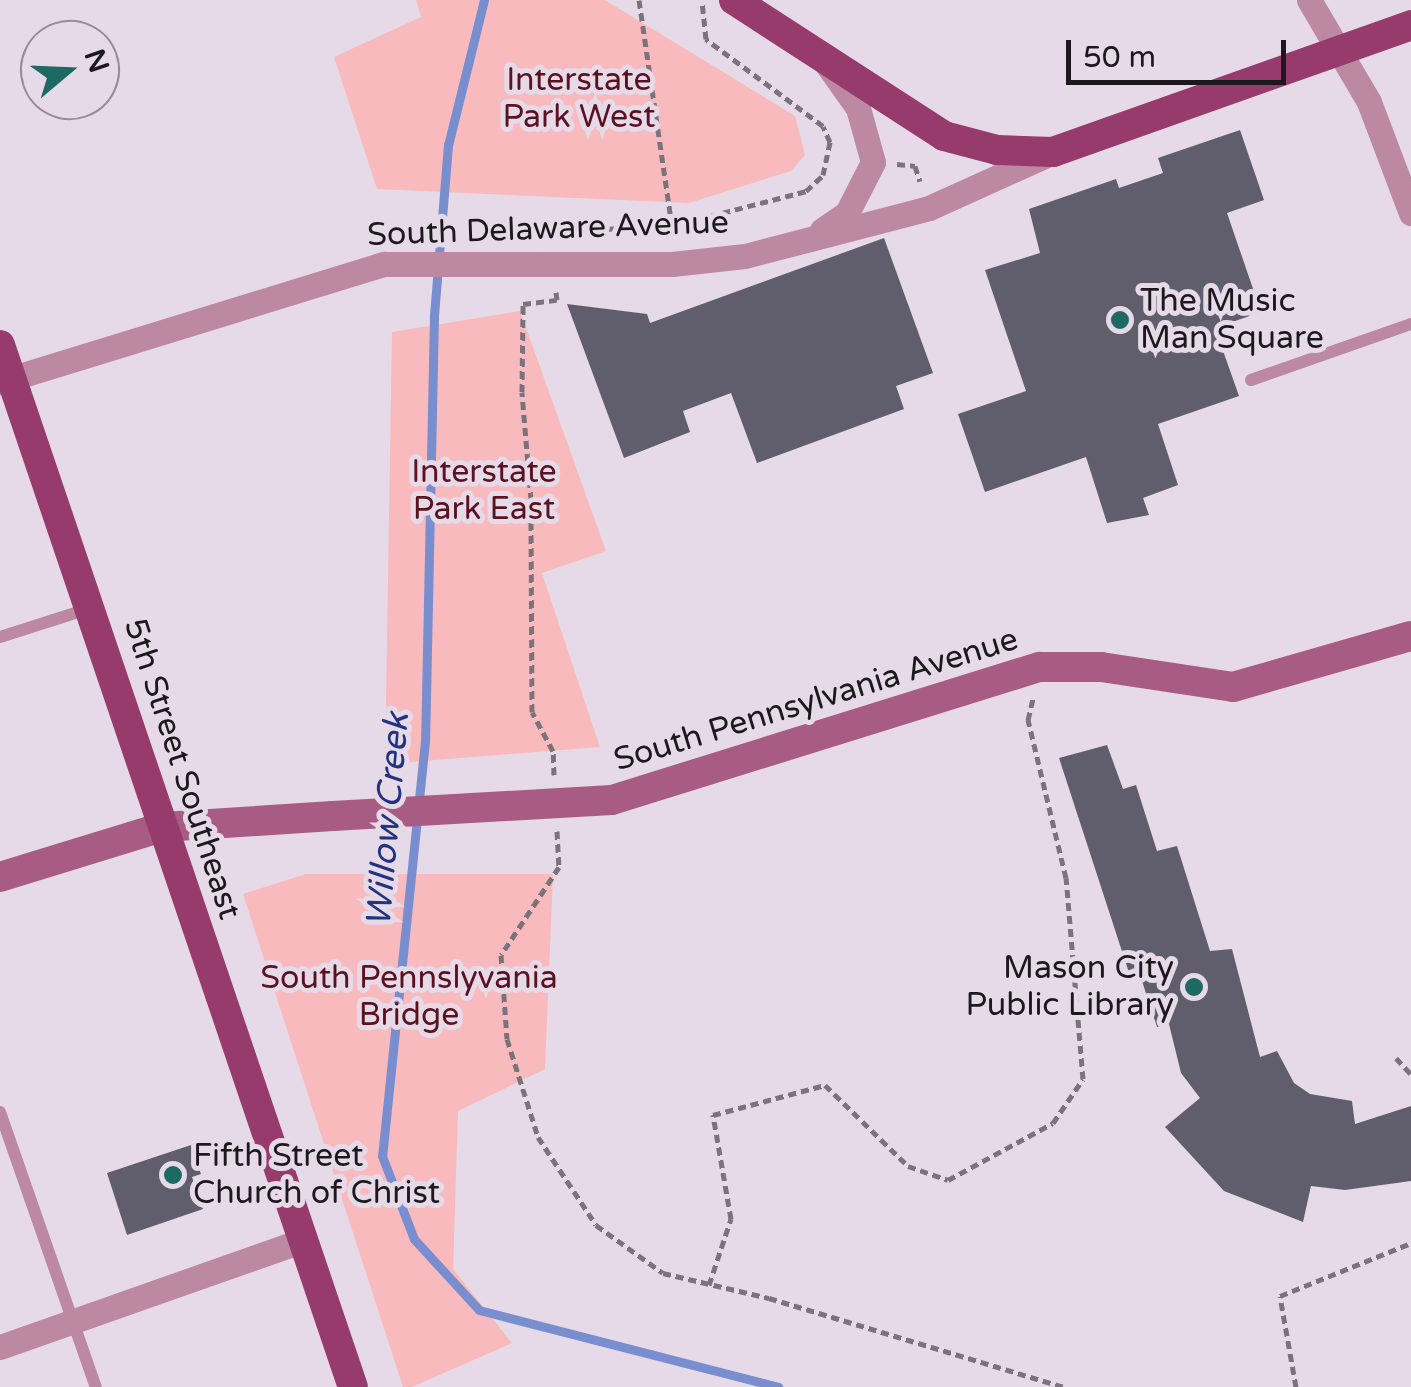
<!DOCTYPE html>
<html>
<head>
<meta charset="utf-8">
<style>
	body { margin:0 }
	#map { position:relative; width:1411px; height:1387px; overflow:hidden; background:#e6dae8; font-family:"Varela Round",sans-serif }
	div>[style] { position:absolute }
	[style*='--x'] { left:calc(var(--x)*1px); top:calc(var(--y)*1px); width:calc(var(--w)*1px); rotate:calc(var(--a)*1deg) }
	.green>* { inset:0; background:#f8babc }
	.stream>* { height:9px; margin:-4.5px; padding:0 4.5px; transform-origin:4.5px; border-radius:4.5px; background:#788ecf }
	.building>* { inset:0; background:#605d6c }
	.path>* { height:5px; margin-top:-2.5px; transform-origin:0; background:repeating-linear-gradient(90deg,#7b737c 0 8px,transparent 0 13px) }
	.lane>* { height:12px; margin:-6px; padding:0 6px; transform-origin:6px; border-radius:6px; background:#bd88a1 }
	.street>* { height:25px; margin:-12.5px; padding:0 12.5px; transform-origin:12.5px; border-radius:12.5px; background:#bd88a1 }
	.secondary>* { height:30px; margin:-15px; padding:0 15px; transform-origin:15px; border-radius:15px; background:#a85c83 }
	.primary>* { height:30px; margin:-15px; padding:0 15px; transform-origin:15px; border-radius:15px; background:#973b6d }
	.secondary-bridge>* { height:30px; margin:-15px; padding:0 15px; transform-origin:15px; border-radius:15px; background:#a85c83 }
	.dots>* { width:28px; height:28px; translate:-50% -50%; box-sizing:border-box; border:5px solid #e6dae8; border-radius:50% }
	span { translate:-50% -50%; white-space:nowrap; text-align:center; line-height:1.15; -webkit-text-stroke:10px #e6dae8; paint-order:stroke }
	.park-label { font-size:32px; color:#5b121f }
	.street-label { font-size:32px; color:#1c181d }
	.poi-label { font-size:32px; color:#1c181d }
	.left { translate:0 -50%; text-align:left }
	.right { translate:-100% -50%; text-align:right }
	.water-label { font-size:35px; color:#223480; font-style:italic }
	.north { position:absolute; left:20px; top:20px; width:100px; height:100px; box-sizing:border-box; background:#e6dae8; border:2px solid #958c97; border-radius:50%; rotate:71deg; font-size:28px; font-weight:700; line-height:40px; text-align:center; color:#1c181d }
	.north::after { content:''; display:block; margin:auto; width:35px; height:45px; background:#1d6964; clip-path:polygon(50% 0,100% 100%,50% 72%,0 100%) }
	.scale { position:absolute; left:1066px; top:40px; width:220px; height:45px; box-sizing:border-box; border:5px solid #1c181d; border-top:0; padding-left:12px; font-size:30px; line-height:35px; white-space:nowrap; color:#1c181d; -webkit-text-stroke:8px #e6dae8; paint-order:stroke }
</style>
</head>
<body>
<div id="map">
	<div class="green">
		<div style="clip-path:polygon(416px 0,605px 0,795px 116px,805px 155px,791px 171px,689px 203px,377px 189px,334px 57px,421px 17px)"></div>
		<div style="clip-path:polygon(520px 311px,606px 551px,542px 573px,600px 747px,385px 764px,392px 332px)"></div>
		<div style="clip-path:polygon(306px 874px,553px 874px,545px 1069px,458px 1111px,453px 1269px,512px 1343px,412px 1387px,403px 1387px,243px 894px)"></div>
	</div>
	<div class="stream">
		<div style="--x:484;--y:0;--w:149;--a:103.9"></div>
		<div style="--x:448;--y:145;--w:172;--a:94.7"></div>
		<div style="--x:434;--y:316;--w:425;--a:91.2"></div>
		<div style="--x:425;--y:741;--w:417;--a:95.9"></div>
		<div style="--x:382;--y:1156;--w:89;--a:68.9"></div>
		<div style="--x:414;--y:1239;--w:96;--a:47.5"></div>
		<div style="--x:479;--y:1310;--w:309;--a:14.4"></div>
	</div>
	<div class="building">
		<div style="clip-path:polygon(1240px 130px,1264px 200px,1227px 213px,1261px 312px,1215px 328px,1239px 396px,1158px 424px,1178px 485px,1143px 498px,1149px 515px,1107px 523px,1086px 457px,985px 492px,958px 414px,1026px 391px,985px 270px,1040px 253px,1029px 209px,1116px 179px,1119px 188px,1163px 173px,1158px 158px)"></div>
		<div style="clip-path:polygon(884px 238px,933px 373px,896px 386px,904px 409px,757px 463px,731px 393px,683px 411px,690px 432px,624px 458px,567px 304px,647px 314px,650px 323px)"></div>
		<div style="clip-path:polygon(1107px 745px,1123px 789px,1136px 785px,1157px 851px,1177px 846px,1210px 951px,1232px 949px,1260px 1057px,1277px 1051px,1294px 1083px,1310px 1094px,1352px 1101px,1355px 1124px,1411px 1106px,1411px 1181px,1345px 1190px,1311px 1186px,1303px 1222px,1224px 1191px,1165px 1127px,1200px 1098px,1181px 1073px,1169px 1024px,1157px 1027px,1141px 978px,1132px 982px,1059px 758px)"></div>
		<div style="clip-path:polygon(191px 1145px,201px 1174px,192px 1177px,203px 1209px,127px 1235px,107px 1173px)"></div>
	</div>
	<div class="path">
		<div style="--x:639;--y:0;--w:228;--a:81.7"></div>
		<div style="--x:897;--y:164;--w:18;--a:6"></div>
		<div style="--x:915;--y:166;--w:16;--a:72"></div>
		<div style="--x:556;--y:236;--w:5;--a:-101"></div>
		<div style="--x:555;--y:231;--w:117;--a:-2.4"></div>
		<div style="--x:672;--y:226;--w:138;--a:-14.6"></div>
		<div style="--x:806;--y:191;--w:23;--a:-43"></div>
		<div style="--x:823;--y:175;--w:34;--a:-78"></div>
		<div style="--x:830;--y:142;--w:17;--a:-114"></div>
		<div style="--x:823;--y:126;--w:146;--a:-143.4"></div>
		<div style="--x:706;--y:39;--w:36;--a:-96"></div>
		<div style="--x:554;--y:775;--w:24;--a:-92"></div>
		<div style="--x:553;--y:751;--w:44;--a:-118.3"></div>
		<div style="--x:532;--y:712;--w:212;--a:-90.3"></div>
		<div style="--x:531;--y:500;--w:108;--a:-94.8"></div>
		<div style="--x:522;--y:392;--w:88;--a:-89.3"></div>
		<div style="--x:523;--y:304;--w:34;--a:-7"></div>
		<div style="--x:557;--y:300;--w:8;--a:-97"></div>
		<div style="--x:557;--y:831;--w:36;--a:87"></div>
		<div style="--x:559;--y:867;--w:105;--a:123.4"></div>
		<div style="--x:501;--y:955;--w:84;--a:85.9"></div>
		<div style="--x:507;--y:1039;--w:103;--a:72.4"></div>
		<div style="--x:538;--y:1137;--w:105;--a:56.6"></div>
		<div style="--x:596;--y:1225;--w:82;--a:35.6"></div>
		<div style="--x:663;--y:1273;--w:109;--a:13.3"></div>
		<div style="--x:769;--y:1298;--w:307;--a:16.8"></div>
		<div style="--x:1396;--y:1058;--w:22;--a:47"></div>
		<div style="--x:709;--y:1285;--w:70;--a:-71.6"></div>
		<div style="--x:731;--y:1219;--w:106;--a:-99.8"></div>
		<div style="--x:713;--y:1115;--w:116;--a:-15"></div>
		<div style="--x:825;--y:1085;--w:116;--a:44.3"></div>
		<div style="--x:908;--y:1166;--w:42;--a:19.3"></div>
		<div style="--x:948;--y:1180;--w:119;--a:-28.5"></div>
		<div style="--x:1053;--y:1123;--w:53;--a:-55.7"></div>
		<div style="--x:1083;--y:1079;--w:202;--a:-94.8"></div>
		<div style="--x:1066;--y:878;--w:163;--a:-103.5"></div>
		<div style="--x:1028;--y:720;--w:22;--a:-77"></div>
		<div style="--x:1296;--y:1387;--w:92;--a:-100"></div>
		<div style="--x:1280;--y:1296;--w:141;--a:-22"></div>
	</div>
	<div class="lane">
		<div style="--x:1251;--y:380;--w:170;--a:-19.3"></div>
		<div style="--x:0;--y:637;--w:92;--a:-17.7"></div>
		<div style="--x:0;--y:1112;--w:291;--a:70.8"></div>
	</div>
	<div class="street">
		<div style="--x:1309;--y:0;--w:118;--a:59.5"></div>
		<div style="--x:1369;--y:102;--w:119;--a:69.3"></div>
		<div style="--x:822;--y:230;--w:30;--a:-34"></div>
		<div style="--x:847;--y:213;--w:57;--a:-63"></div>
		<div style="--x:873;--y:162;--w:56;--a:-105.5"></div>
		<div style="--x:858;--y:108;--w:55;--a:-125.4"></div>
		<div style="--x:0;--y:382;--w:402;--a:-17.1"></div>
		<div style="--x:384;--y:264;--w:288;--a:0"></div>
		<div style="--x:672;--y:264;--w:73;--a:-6.3"></div>
		<div style="--x:745;--y:256;--w:190;--a:-14.6"></div>
		<div style="--x:929;--y:208;--w:136;--a:-24.3"></div>
		<div style="--x:0;--y:1347;--w:321;--a:-19.4"></div>
	</div>
	<div class="secondary">
		<div style="--x:612;--y:800;--w:448;--a:-17.3"></div>
		<div style="--x:1040;--y:667;--w:61;--a:0"></div>
		<div style="--x:1101;--y:667;--w:134;--a:8.6"></div>
		<div style="--x:1233;--y:687;--w:185;--a:-16"></div>
		<div style="--x:0;--y:877;--w:170;--a:-17.1"></div>
		<div style="--x:163;--y:827;--w:170;--a:-3.7"></div>
	</div>
	<div class="primary">
		<div style="--x:734;--y:0;--w:250;--a:32.9"></div>
		<div style="--x:944;--y:136;--w:55;--a:14.8"></div>
		<div style="--x:997;--y:150;--w:56;--a:2"></div>
		<div style="--x:1053;--y:152;--w:380;--a:-19.5"></div>
		<div style="--x:0;--y:345;--w:1100;--a:71.29"></div>
	</div>
	<div class="secondary-bridge">
		<div style="--x:333;--y:816;--w:279;--a:-3.3"></div>
	</div>
	<div class="dots">
		<div style="left:1120px;top:320px;background:#1d6964"></div>
		<div style="left:1194px;top:987px;background:#1d6964"></div>
		<div style="left:173px;top:1175px;background:#1d6964"></div>
	</div>
	<div class="park-label">
		<span style="left:579px;top:99px">Interstate<br>Park West</span>
		<span style="left:484px;top:491px">Interstate<br>Park East</span>
		<span style="left:409px;top:997px">South Pennslyvania<br>Bridge</span>
	</div>
	<div class="street-label">
		<span style="left:548px;top:229px;rotate:-2deg">South Delaware Avenue</span>
		<span style="left:816px;top:700px;rotate:-17deg">South Pennsylvania Avenue</span>
		<span style="left:182px;top:769px;rotate:72deg">5th Street Southeast</span>
	</div>
	<div class="poi-label">
		<span class="left" style="left:1140px;top:320px">The Music<br>Man Square</span>
		<span class="right" style="left:1174px;top:987px">Mason City<br>Public Library</span>
		<span class="left" style="left:193px;top:1175px">Fifth Street<br>Church of Christ</span>
	</div>
	<div class="water-label">
		<span style="left:388px;top:820px;rotate:-85deg">Willow Creek</span>
	</div>
	<div class="north">N</div>
	<div class="scale">50 m</div>
</div>
</body>
</html>
